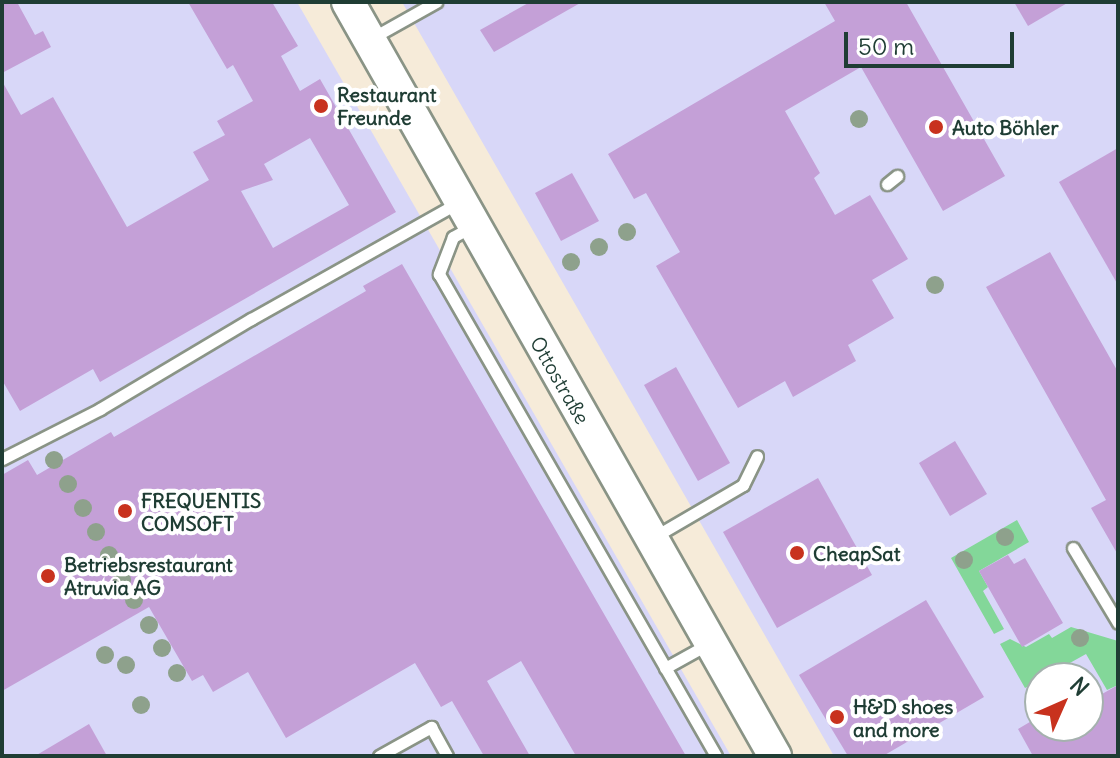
<!DOCTYPE html>
<html>
<head>
<meta charset="utf-8">
<style>
	body { margin:0 }
	#map { position:relative; width:1120px; height:758px; overflow:hidden; background:#f6ebd9; font-family:Delius,sans-serif }
	div>[style] { position:absolute }
	[style*='--x'] { left:calc(var(--x)*1px); top:calc(var(--y)*1px); width:calc(var(--w)*1px); rotate:calc(var(--a)*1deg) }
	.built>* { inset:0; background:#d8d7f8 }
	.green>* { inset:0; background:#83d799 }
	.building>* { inset:0; background:#c4a0d7 }
	.roads { filter:drop-shadow(2px 0 #8a9486) drop-shadow(-2px 0 #8a9486) drop-shadow(0 2px #8a9486) drop-shadow(0 -2px #8a9486) }
	.lane>* { height:11px; margin:-5.5px; padding:0 5.5px; transform-origin:5.5px; border-radius:5.5px; background:#fff }
	.secondary>* { height:32px; margin:-16px; padding:0 16px; transform-origin:16px; border-radius:16px; background:#fff }
	.trees>* { width:18px; height:18px; margin:-9px; border-radius:50%; background:#8ea18c }
	.dots>* { width:22px; height:22px; translate:-50% -50%; box-sizing:border-box; border:4px solid #fff; border-radius:50% }
	span { translate:-50% -50%; white-space:nowrap; text-align:center; line-height:1.15; -webkit-text-stroke:8px #fff; paint-order:stroke }
	.poi-label { font-size:20px; color:#1f3d34; font-weight:700 }
	.left { translate:0 -50%; text-align:left }
	.street-label { font-size:20px; color:#1f3d34 }
	.frame { position:absolute; inset:0; border:4px solid #1f3d34; pointer-events:none }
	.north { position:absolute; left:1024px; top:662px; width:80px; height:80px; box-sizing:border-box; background:#fff; border:2px solid #a5b1ae; border-radius:50%; rotate:45deg; font-size:22px; font-weight:700; line-height:32px; text-align:center; color:#1f3d34 }
	.north::after { content:''; display:block; margin:auto; width:28px; height:36px; background:#c8321e; clip-path:polygon(50% 0,100% 100%,50% 72%,0 100%) }
	.scale { position:absolute; left:844px; top:32px; width:170px; height:36px; box-sizing:border-box; border:4px solid #1f3d34; border-top:0; padding-left:10px; font-size:24px; line-height:28px; white-space:nowrap; color:#1f3d34; -webkit-text-stroke:6px #fff; paint-order:stroke }
</style>
</head>
<body>
<div id="map">
	<div class="built">
		<div style="clip-path:polygon(2px 2px,297px 2px,731px 756px,2px 756px)"></div>
		<div style="clip-path:polygon(evenodd,402px 2px,1118px 2px,1118px 756px,834px 756px,402px 2px,1040px 678px,1088px 678px,1088px 726px,1040px 726px,1040px 678px)"></div>
	</div>
	<div class="green">
		<div style="clip-path:polygon(1017px 520px,1029px 542px,979px 571px,988px 587px,983px 591px,1004px 629px,994px 634px,951px 558px)"></div>
		<div style="clip-path:polygon(1071px 627px,1118px 641px,1118px 685px,1107px 690px,1086px 654px,1025px 688px,1000px 644px,1010px 639px,1026px 647px,1049px 634px,1052px 638px)"></div>
	</div>
	<div class="building">
		<div style="clip-path:polygon(2px 2px,17px 2px,35px 35px,43px 31px,51px 47px,2px 73px)"></div>
		<div style="clip-path:polygon(evenodd,188px 2px,272px 2px,298px 46px,281px 56px,300px 91px,320px 79px,396px 212px,100px 382px,93px 369px,20px 411px,2px 380px,2px 81px,21px 115px,53px 97px,127px 227px,209px 180px,193px 152px,225px 135px,217px 121px,253px 101px,233px 65px,227px 69px,188px 2px,310px 138px,349px 205px,273px 248px,241px 191px,273px 180px,264px 164px,310px 138px)"></div>
		<div style="clip-path:polygon(530px 2px,582px 2px,494px 52px,480px 30px)"></div>
		<div style="clip-path:polygon(824px 2px,906px 2px,1005px 176px,943px 211px,861px 67px,785px 111px,820px 173px,814px 178px,835px 215px,870px 195px,908px 259px,872px 280px,894px 318px,848px 345px,856px 361px,793px 397px,785px 381px,738px 408px,656px 266px,680px 252px,646px 193px,634px 199px,608px 154px,835px 21px)"></div>
		<div style="clip-path:polygon(1014px 2px,1069px 2px,1028px 26px)"></div>
		<div style="clip-path:polygon(1118px 148px,1118px 285px,1059px 182px)"></div>
		<div style="clip-path:polygon(572px 173px,599px 221px,561px 241px,535px 193px)"></div>
		<div style="clip-path:polygon(1050px 252px,1118px 372px,1118px 555px,1091px 508px,1106px 500px,986px 287px)"></div>
		<div style="clip-path:polygon(402px 264px,686px 756px,576px 756px,521px 661px,487px 681px,530px 756px,484px 756px,452px 701px,441px 707px,415px 663px,286px 738px,248px 672px,213px 692px,203px 675px,192px 681px,149px 607px,2px 691px,2px 475px,28px 460px,37px 475px,111px 432px,114px 437px,366px 291px,363px 286px)"></div>
		<div style="clip-path:polygon(676px 367px,730px 463px,698px 481px,644px 385px)"></div>
		<div style="clip-path:polygon(955px 441px,987px 494px,950px 516px,919px 463px)"></div>
		<div style="clip-path:polygon(818px 478px,872px 575px,777px 628px,723px 532px)"></div>
		<div style="clip-path:polygon(1008px 555px,1014px 564px,1025px 558px,1063px 623px,1022px 647px,979px 571px)"></div>
		<div style="clip-path:polygon(926px 600px,984px 697px,883px 756px,848px 756px,799px 675px)"></div>
		<div style="clip-path:polygon(1088px 670px,1102px 694px,1118px 685px,1118px 756px,1033px 756px,1018px 729px,1040px 716px,1040px 726px,1088px 726px)"></div>
		<div style="clip-path:polygon(89px 724px,107px 756px,35px 756px)"></div>
	</div>
	<div class="roads">
		<div class="lane">
			<div style="--x:370;--y:39;--w:76;--a:-29.3"></div>
			<div style="--x:887;--y:184;--w:13;--a:-39"></div>
			<div style="--x:471;--y:227;--w:21;--a:151"></div>
			<div style="--x:453;--y:237;--w:40;--a:111"></div>
			<div style="--x:439;--y:274;--w:556;--a:60.11"></div>
			<div style="--x:2;--y:459;--w:110;--a:-27"></div>
			<div style="--x:100;--y:409;--w:176;--a:-30.8"></div>
			<div style="--x:251;--y:319;--w:237;--a:-29.3"></div>
			<div style="--x:654;--y:537;--w:103;--a:-30.3"></div>
			<div style="--x:743;--y:485;--w:32;--a:-64"></div>
			<div style="--x:1073;--y:548;--w:87;--a:59"></div>
			<div style="--x:665;--y:668;--w:51;--a:-29.1"></div>
			<div style="--x:379;--y:756;--w:60;--a:-29.1"></div>
			<div style="--x:431;--y:727;--w:33;--a:61"></div>
		</div>
		<div class="secondary">
			<div style="--x:348;--y:2;--w:867;--a:60.48"></div>
		</div>
	</div>
	<div class="trees">
		<div style="left:859px;top:119px"></div>
		<div style="left:627px;top:232px"></div>
		<div style="left:599px;top:247px"></div>
		<div style="left:571px;top:262px"></div>
		<div style="left:935px;top:285px"></div>
		<div style="left:54px;top:460px"></div>
		<div style="left:68px;top:484px"></div>
		<div style="left:83px;top:508px"></div>
		<div style="left:96px;top:532px"></div>
		<div style="left:1005px;top:537px"></div>
		<div style="left:109px;top:555px"></div>
		<div style="left:964px;top:560px"></div>
		<div style="left:122px;top:580px"></div>
		<div style="left:134px;top:600px"></div>
		<div style="left:149px;top:625px"></div>
		<div style="left:1080px;top:638px"></div>
		<div style="left:162px;top:648px"></div>
		<div style="left:105px;top:655px"></div>
		<div style="left:126px;top:665px"></div>
		<div style="left:177px;top:673px"></div>
		<div style="left:141px;top:705px"></div>
	</div>
	<div class="dots">
		<div style="left:321px;top:106px;background:#c8321e"></div>
		<div style="left:936px;top:127px;background:#c8321e"></div>
		<div style="left:125px;top:511px;background:#c8321e"></div>
		<div style="left:797px;top:553px;background:#c8321e"></div>
		<div style="left:48px;top:576px;background:#c8321e"></div>
		<div style="left:837px;top:717px;background:#c8321e"></div>
	</div>
	<div class="poi-label">
		<span class="left" style="left:337px;top:106px">Restaurant<br>Freunde</span>
		<span class="left" style="left:952px;top:127px">Auto Böhler</span>
		<span class="left" style="left:141px;top:512px">FREQUENTIS<br>COMSOFT</span>
		<span class="left" style="left:813px;top:553px">CheapSat</span>
		<span class="left" style="left:64px;top:576px">Betriebsrestaurant<br>Atruvia AG</span>
		<span class="left" style="left:853px;top:718px">H&amp;D shoes<br>and more</span>
	</div>
	<div class="street-label">
		<span style="left:560px;top:380px;rotate:60deg">Ottostraße</span>
	</div>
	<div class="frame"></div>
	<div class="north">N</div>
	<div class="scale">50 m</div>
</div>
</body>
</html>
